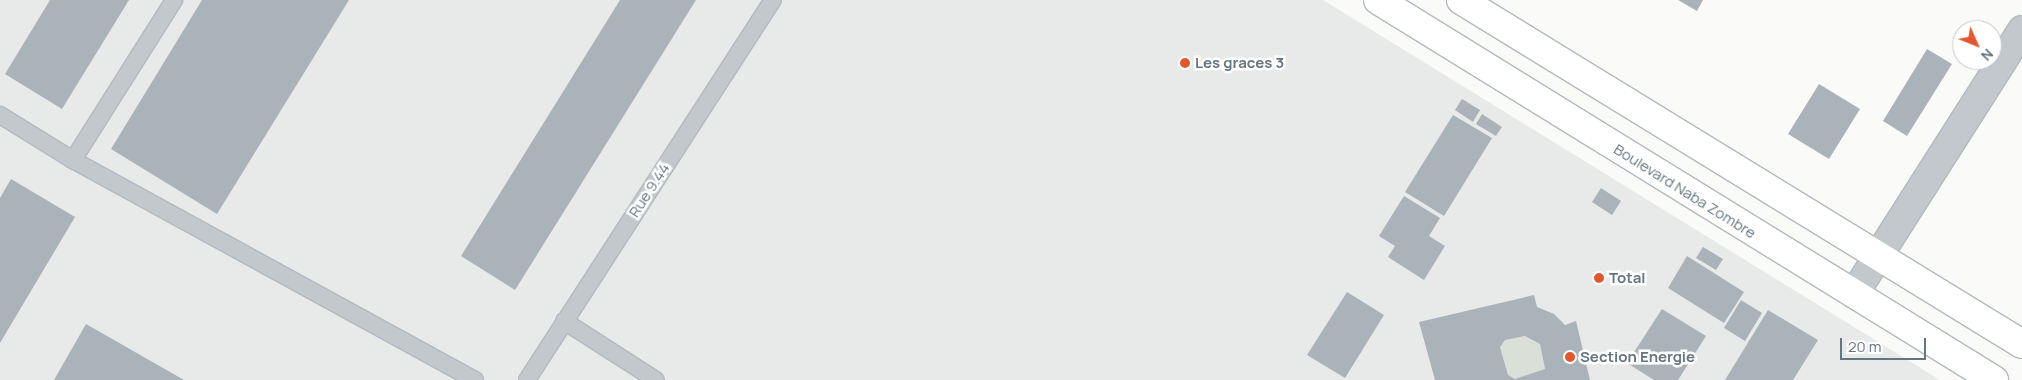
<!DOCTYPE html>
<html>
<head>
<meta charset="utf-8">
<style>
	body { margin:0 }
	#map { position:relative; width:2022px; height:380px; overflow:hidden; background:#fafaf8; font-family:Manrope,sans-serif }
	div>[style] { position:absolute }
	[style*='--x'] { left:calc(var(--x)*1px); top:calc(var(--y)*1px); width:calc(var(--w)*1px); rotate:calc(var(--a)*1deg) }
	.built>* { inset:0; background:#e8e9e9 }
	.green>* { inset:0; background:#dadfd7 }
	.building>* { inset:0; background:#aab3b9 }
	.roads { filter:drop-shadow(1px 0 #b3babf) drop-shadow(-1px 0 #b3babf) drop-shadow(0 1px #b3babf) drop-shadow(0 -1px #b3babf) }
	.lane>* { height:16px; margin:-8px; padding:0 8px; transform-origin:8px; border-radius:8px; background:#c3c8cc }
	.street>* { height:28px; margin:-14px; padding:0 14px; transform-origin:14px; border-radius:14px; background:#c3c8cc }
	.secondary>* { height:28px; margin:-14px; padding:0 14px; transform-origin:14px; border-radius:14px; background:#fff }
	.dots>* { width:14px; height:14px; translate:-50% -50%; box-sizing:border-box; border:2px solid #fff; border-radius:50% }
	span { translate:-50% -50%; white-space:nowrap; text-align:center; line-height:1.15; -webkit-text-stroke:5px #fff; paint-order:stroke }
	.poi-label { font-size:15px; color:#657683; font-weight:700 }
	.left { translate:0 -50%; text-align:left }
	.street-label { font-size:15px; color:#657683 }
	.north { position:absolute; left:1952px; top:20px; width:50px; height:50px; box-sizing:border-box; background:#fff; border:1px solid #c1c8cd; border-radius:50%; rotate:134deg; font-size:14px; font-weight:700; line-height:20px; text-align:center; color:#657683 }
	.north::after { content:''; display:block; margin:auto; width:18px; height:22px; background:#e4572e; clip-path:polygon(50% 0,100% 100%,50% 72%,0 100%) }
	.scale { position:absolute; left:1840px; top:338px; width:86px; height:22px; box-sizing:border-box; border:2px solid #657683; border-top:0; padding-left:6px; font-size:15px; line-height:18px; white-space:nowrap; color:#657683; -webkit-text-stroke:4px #fff; paint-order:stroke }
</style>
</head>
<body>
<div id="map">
	<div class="built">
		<div style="clip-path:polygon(0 0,1323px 0,1940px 380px,0 380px)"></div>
	</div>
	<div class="green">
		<div style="clip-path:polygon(1525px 336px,1540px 344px,1545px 369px,1515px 379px,1508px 375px,1500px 347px,1505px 340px)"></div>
	</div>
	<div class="building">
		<div style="clip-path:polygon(50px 0,129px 0,62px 109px,5px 74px)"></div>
		<div style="clip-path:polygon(202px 0,349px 0,217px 214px,111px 149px)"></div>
		<div style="clip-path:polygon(620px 0,696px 0,515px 290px,461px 256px)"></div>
		<div style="clip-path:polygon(1678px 0,1703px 0,1697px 11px)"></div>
		<div style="clip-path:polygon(1927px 49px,1952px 64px,1907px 136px,1883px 121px)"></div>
		<div style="clip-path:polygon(1819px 84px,1860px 109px,1829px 159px,1788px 134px)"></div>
		<div style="clip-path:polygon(1462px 99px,1480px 110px,1473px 122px,1455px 110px)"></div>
		<div style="clip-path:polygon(1482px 114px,1502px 127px,1496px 136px,1476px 124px)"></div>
		<div style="clip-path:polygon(1453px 115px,1492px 138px,1444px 216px,1405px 192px)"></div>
		<div style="clip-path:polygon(11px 179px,75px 217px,0 343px,0 198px)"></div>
		<div style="clip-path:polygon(1601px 188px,1621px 201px,1612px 215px,1592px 202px)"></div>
		<div style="clip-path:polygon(1404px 196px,1440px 218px,1429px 236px,1445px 246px,1424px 280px,1388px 257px,1395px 246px,1379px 236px)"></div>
		<div style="clip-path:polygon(1703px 247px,1723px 259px,1716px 270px,1696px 258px)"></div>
		<div style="clip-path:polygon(1687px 256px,1744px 292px,1724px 323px,1668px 288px)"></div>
		<div style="clip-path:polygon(1347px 292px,1384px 315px,1345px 378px,1307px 355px)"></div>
		<div style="clip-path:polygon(evenodd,1534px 295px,1537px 307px,1554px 314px,1565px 325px,1576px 321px,1590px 380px,1435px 380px,1419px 322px,1534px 295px,1525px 336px,1540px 344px,1545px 369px,1515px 379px,1508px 375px,1500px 347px,1505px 340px,1525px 336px)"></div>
		<div style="clip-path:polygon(1741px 300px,1762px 313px,1745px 341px,1724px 328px)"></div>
		<div style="clip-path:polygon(1662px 309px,1706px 336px,1678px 380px,1654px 380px,1627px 363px)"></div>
		<div style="clip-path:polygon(1768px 310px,1818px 340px,1793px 380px,1725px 380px)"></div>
		<div style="clip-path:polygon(86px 324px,184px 380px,54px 380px)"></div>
	</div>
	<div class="roads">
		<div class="lane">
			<div style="--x:0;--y:115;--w:86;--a:31.7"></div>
			<div style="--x:73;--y:160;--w:458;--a:28.7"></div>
			<div style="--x:73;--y:160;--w:189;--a:-57.7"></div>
			<div style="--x:564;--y:321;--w:109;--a:32.7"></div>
			<div style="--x:527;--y:380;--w:453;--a:-57.1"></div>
		</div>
		<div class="street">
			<div style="--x:1854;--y:294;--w:313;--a:-57.5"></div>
		</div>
		<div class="secondary">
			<div style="--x:1378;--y:0;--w:724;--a:31.67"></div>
			<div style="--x:1461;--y:0;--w:658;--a:31.52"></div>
		</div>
	</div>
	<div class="dots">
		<div style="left:1185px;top:63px;background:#e4572e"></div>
		<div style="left:1599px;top:278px;background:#e4572e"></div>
		<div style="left:1570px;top:357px;background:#e4572e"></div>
	</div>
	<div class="poi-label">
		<span class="left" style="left:1195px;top:63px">Les graces 3</span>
		<span class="left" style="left:1609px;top:278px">Total</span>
		<span class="left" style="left:1580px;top:357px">Section Energie</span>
	</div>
	<div class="street-label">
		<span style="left:649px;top:190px;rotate:-57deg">Rue 9.44</span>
		<span style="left:1685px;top:191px;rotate:32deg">Boulevard Naba Zombre</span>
	</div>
	<div class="north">N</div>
	<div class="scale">20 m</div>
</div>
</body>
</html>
